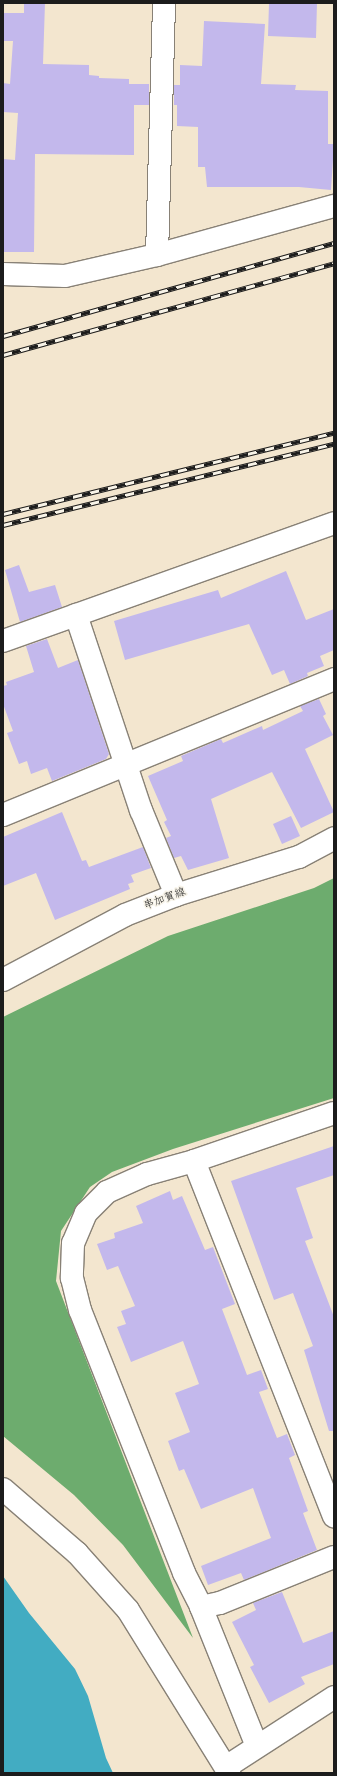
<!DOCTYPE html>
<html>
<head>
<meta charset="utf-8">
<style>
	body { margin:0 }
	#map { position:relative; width:337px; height:1776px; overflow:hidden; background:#f3e6cf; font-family:"Gochi Hand","Klee One",sans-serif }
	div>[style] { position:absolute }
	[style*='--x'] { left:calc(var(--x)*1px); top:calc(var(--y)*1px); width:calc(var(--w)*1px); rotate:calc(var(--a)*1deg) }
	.forest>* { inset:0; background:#6dac6e }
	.water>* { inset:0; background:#42acc2 }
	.building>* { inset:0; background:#c3b8ec }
	.roads { filter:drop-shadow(1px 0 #888176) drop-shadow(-1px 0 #888176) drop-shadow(0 1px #888176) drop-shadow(0 -1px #888176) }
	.minor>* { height:22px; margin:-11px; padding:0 11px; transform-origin:11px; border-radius:11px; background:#fff }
	.tertiary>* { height:22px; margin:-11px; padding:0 11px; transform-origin:11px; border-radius:11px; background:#fff }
	.secondary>* { height:22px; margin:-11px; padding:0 11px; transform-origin:11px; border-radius:11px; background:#fff }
	.rail>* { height:4.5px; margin-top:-2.25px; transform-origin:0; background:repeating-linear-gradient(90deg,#f7f3e8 0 9px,#1c1c1c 0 18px); box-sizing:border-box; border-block:1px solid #1c1c1c }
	span { translate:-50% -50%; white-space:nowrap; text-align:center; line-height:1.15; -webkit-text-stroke:3px #f7f3e8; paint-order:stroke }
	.street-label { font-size:11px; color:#1c1c1c }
	.frame { position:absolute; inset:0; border:4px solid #1c1c1c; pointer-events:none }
</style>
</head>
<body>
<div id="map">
	<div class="forest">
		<div style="clip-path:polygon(334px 878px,334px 1098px,173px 1149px,112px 1172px,90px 1187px,61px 1231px,56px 1281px,193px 1638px,123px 1545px,74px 1495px,3px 1436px,3px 1017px,168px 936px,314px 888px)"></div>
	</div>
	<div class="water">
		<div style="clip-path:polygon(3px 1576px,29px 1613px,75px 1669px,88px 1696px,106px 1758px,113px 1773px,3px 1773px)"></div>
	</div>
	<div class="building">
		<div style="clip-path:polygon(24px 3px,45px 3px,43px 64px,89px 65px,89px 75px,99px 76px,99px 78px,129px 79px,129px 84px,149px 84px,149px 105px,134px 105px,134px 155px,35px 154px,34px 252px,3px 252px,3px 159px,15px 160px,18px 113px,3px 112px,3px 83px,10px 84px,13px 41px,3px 41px,3px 13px,24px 13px)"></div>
		<div style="clip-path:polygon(269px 3px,317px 3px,316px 38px,268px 36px)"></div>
		<div style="clip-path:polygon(204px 21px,265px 24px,261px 84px,296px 85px,295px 90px,328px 91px,328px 144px,334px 144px,331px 190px,299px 187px,207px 187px,205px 167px,198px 167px,198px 127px,177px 126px,177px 105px,174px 105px,174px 85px,180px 85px,180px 65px,202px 66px)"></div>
		<div style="clip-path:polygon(19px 565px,29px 592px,55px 585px,62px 607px,20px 622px,5px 570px)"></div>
		<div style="clip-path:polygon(286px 571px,306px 620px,334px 609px,334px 650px,320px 656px,324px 666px,307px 673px,308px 676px,290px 684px,284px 670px,272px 675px,249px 624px,125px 660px,114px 621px,218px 590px,221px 598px)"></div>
		<div style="clip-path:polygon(47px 639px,58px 668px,78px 660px,109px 754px,106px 759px,52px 781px,47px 768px,31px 774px,27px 761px,19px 764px,7px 733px,13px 731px,3px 704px,3px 686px,7px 685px,6px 682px,34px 672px,26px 646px)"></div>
		<div style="clip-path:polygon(319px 699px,326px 714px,323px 716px,333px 735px,305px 749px,334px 812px,301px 828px,272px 772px,211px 799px,229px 858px,188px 870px,181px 856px,174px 858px,166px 838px,171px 836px,164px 822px,167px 820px,148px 776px,183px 761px,181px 756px,221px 739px,223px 743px,262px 726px,263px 730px,303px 711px,300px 706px)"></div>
		<div style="clip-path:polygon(62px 812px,82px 861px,86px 860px,89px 867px,143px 847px,151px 868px,131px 875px,134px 882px,128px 884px,130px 889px,55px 920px,36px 873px,3px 886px,3px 837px)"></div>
		<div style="clip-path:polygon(291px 816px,300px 836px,282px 844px,273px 824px)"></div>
		<div style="clip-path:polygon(334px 1146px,334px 1175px,296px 1188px,313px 1238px,305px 1241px,334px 1317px,334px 1431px,329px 1431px,304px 1350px,313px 1346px,293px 1293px,274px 1300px,231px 1181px)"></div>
		<div style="clip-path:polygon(170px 1191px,173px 1200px,182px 1196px,205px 1250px,213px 1247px,235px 1304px,222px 1309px,247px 1375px,261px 1370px,268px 1389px,259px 1392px,277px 1438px,287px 1434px,295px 1455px,289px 1458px,308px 1511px,303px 1513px,317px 1550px,244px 1580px,241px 1573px,208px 1585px,201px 1566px,271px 1538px,253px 1488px,201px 1509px,184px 1469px,179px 1471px,168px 1441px,190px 1432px,175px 1393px,199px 1384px,183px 1341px,131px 1362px,117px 1327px,126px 1324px,121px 1311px,135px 1306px,118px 1266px,107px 1270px,97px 1244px,115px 1238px,114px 1233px,143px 1223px,136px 1206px)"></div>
		<div style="clip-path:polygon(282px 1592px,303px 1643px,334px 1631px,334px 1664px,301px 1677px,305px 1684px,269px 1703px,250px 1667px,254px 1665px,232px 1622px,256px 1610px,253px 1603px)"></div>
	</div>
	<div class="roads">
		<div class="minor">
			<div style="--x:157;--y:255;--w:252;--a:-88.4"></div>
			<div style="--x:3;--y:274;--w:62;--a:1.8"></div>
			<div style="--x:65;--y:276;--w:94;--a:-12.9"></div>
			<div style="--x:157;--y:255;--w:184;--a:-15.5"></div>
			<div style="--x:76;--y:615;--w:206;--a:71.6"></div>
			<div style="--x:141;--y:810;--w:92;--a:67.6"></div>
			<div style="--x:3;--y:641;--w:351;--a:-19.6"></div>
			<div style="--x:3;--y:815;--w:358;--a:-22.3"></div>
			<div style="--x:334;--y:1113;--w:148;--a:161.1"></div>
			<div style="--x:194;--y:1161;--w:49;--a:164.5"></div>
			<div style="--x:147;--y:1174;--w:44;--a:155.8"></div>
			<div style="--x:107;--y:1192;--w:30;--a:135"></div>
			<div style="--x:86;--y:1213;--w:33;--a:113"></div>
			<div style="--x:73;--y:1243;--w:35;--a:92"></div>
			<div style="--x:72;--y:1278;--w:33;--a:76"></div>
			<div style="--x:80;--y:1310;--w:283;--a:68.4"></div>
			<div style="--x:184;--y:1573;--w:38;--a:63"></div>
			<div style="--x:201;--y:1607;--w:19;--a:-12"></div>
			<div style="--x:220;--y:1603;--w:123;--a:-22"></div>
			<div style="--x:194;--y:1161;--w:382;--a:68.5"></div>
			<div style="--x:201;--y:1607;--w:150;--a:68.1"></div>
		</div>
		<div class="tertiary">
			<div style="--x:3;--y:1489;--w:98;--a:40.9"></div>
			<div style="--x:77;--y:1553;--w:76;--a:48.2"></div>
			<div style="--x:128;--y:1610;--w:192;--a:58.2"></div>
			<div style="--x:226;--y:1767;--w:129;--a:-32.9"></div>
		</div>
		<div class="secondary">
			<div style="--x:3;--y:980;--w:138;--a:-28"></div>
			<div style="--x:125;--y:915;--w:55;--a:-21.4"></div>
			<div style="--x:176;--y:895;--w:129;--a:-17.2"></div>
			<div style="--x:299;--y:857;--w:40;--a:-28"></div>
		</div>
	</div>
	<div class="rail">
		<div style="--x:3;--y:336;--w:344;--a:-15.7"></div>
		<div style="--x:3;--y:355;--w:344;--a:-15.5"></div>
		<div style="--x:3;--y:514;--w:341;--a:-13.8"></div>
		<div style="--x:3;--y:525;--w:341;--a:-13.8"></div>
	</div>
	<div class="street-label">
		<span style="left:165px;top:900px;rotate:-20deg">串加賀線</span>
	</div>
	<div class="frame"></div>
</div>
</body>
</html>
